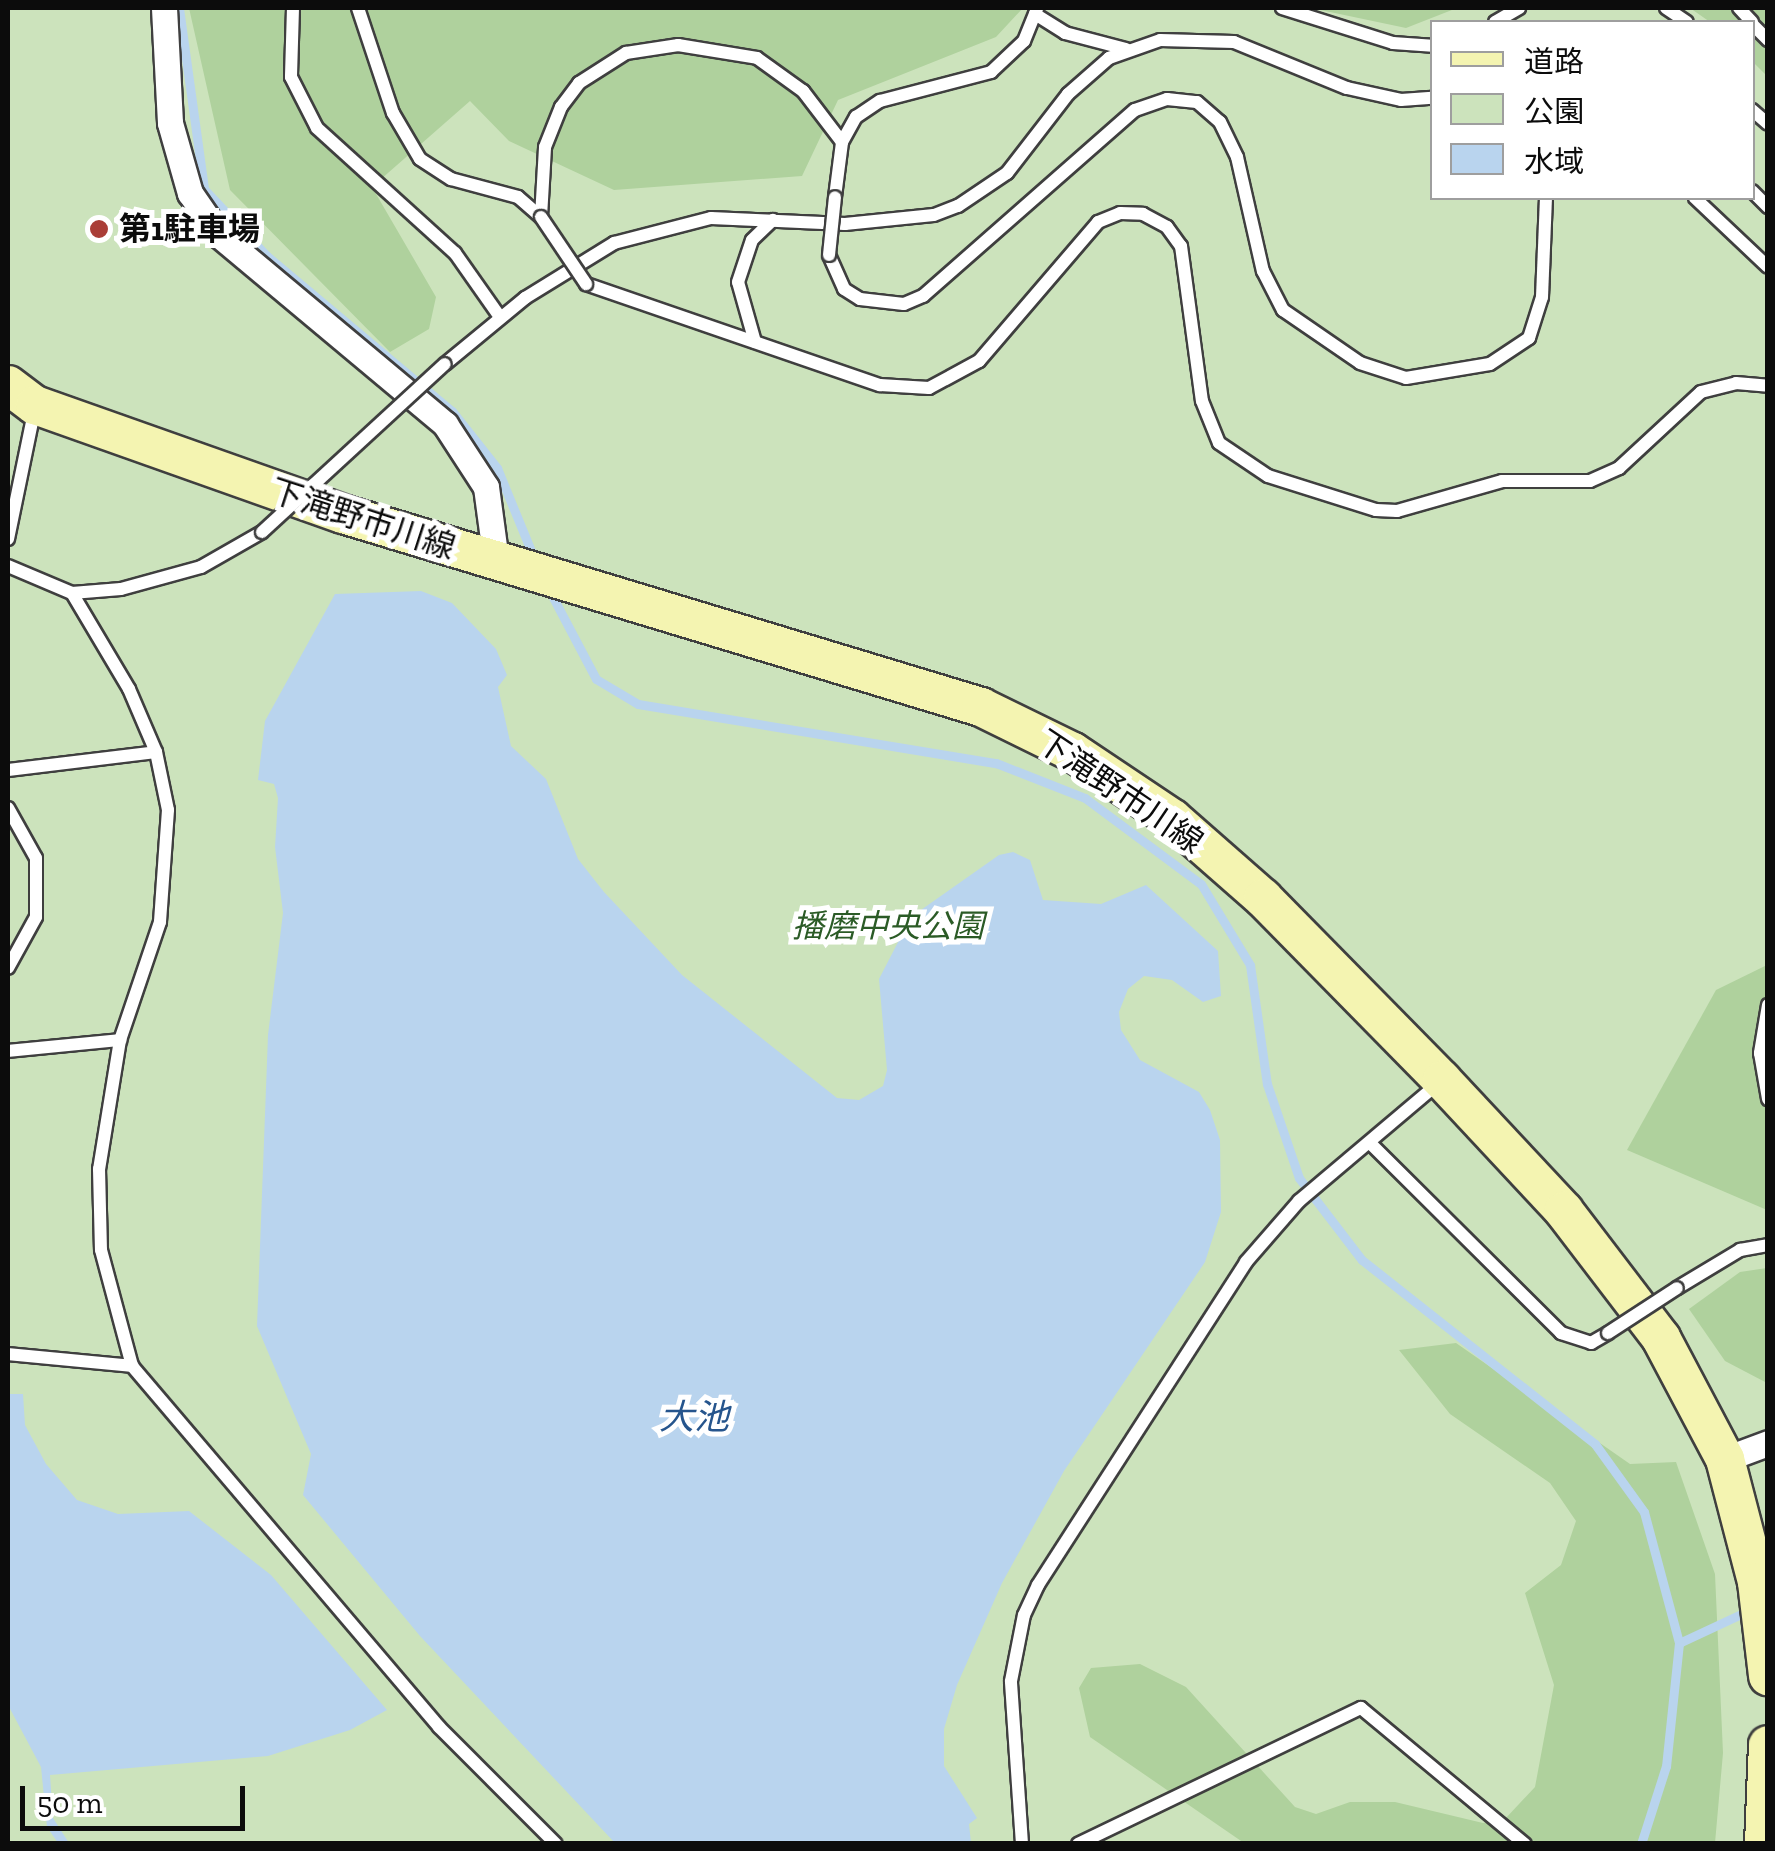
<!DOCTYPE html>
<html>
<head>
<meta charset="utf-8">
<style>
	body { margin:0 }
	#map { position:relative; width:1775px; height:1851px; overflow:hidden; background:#fdfbee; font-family:"Zilla Slab","Noto Sans JP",serif }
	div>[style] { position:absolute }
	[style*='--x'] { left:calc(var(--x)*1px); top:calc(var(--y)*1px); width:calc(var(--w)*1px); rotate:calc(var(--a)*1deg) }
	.green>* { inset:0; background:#cce3bc }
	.forest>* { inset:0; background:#afd19d }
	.water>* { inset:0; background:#b9d4ee }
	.stream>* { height:9px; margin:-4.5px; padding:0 4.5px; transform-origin:4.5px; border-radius:4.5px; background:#b9d4ee }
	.roads { filter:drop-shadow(2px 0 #3f3f3f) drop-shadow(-2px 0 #3f3f3f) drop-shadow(0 2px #3f3f3f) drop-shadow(0 -2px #3f3f3f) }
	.service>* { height:12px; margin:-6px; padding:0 6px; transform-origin:6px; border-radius:6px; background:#fff }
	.minor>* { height:25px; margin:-12.5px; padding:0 12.5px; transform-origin:12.5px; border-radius:12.5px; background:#fff }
	.secondary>* { height:38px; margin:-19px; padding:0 19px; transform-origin:19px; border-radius:19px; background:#f4f4b1 }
	.bridges { filter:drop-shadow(2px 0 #3f3f3f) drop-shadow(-2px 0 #3f3f3f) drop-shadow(0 2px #3f3f3f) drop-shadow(0 -2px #3f3f3f) }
	.service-bridge>* { height:12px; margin:-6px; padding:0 6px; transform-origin:6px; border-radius:6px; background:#fff }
	.dots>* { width:28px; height:28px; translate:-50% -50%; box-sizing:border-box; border:5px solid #fff; border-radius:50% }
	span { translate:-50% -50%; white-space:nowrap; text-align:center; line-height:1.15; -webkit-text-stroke:10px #fff; paint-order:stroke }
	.poi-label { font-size:32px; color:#0c0c0c; font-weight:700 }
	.left { translate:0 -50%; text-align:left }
	.street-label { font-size:32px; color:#0c0c0c }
	.park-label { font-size:32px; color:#2b5b26; font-style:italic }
	.water-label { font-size:35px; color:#26558d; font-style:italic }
	.frame { position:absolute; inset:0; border:10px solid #0c0c0c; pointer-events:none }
	.legend { position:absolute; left:1430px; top:20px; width:325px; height:180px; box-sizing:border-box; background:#fff; border:2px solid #9e9e9e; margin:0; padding:12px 18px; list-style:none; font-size:30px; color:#0c0c0c }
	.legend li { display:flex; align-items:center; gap:20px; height:50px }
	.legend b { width:50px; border:2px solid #9e9e9e }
	.scale { position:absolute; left:20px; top:1786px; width:225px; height:45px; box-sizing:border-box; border:5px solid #0c0c0c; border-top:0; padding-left:12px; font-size:30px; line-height:35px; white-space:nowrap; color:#0c0c0c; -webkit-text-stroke:8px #fff; paint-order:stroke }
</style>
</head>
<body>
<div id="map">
	<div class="green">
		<div style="clip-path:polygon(evenodd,8px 8px,1767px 8px,1767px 1843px,8px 1843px,8px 8px,1432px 22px,1752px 22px,1752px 198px,1432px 198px,1432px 22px)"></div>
	</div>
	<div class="forest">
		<div style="clip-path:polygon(189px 8px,1023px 8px,996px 37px,838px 100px,802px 176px,614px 190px,509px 141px,470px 101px,372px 187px,436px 297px,429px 329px,390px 352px,230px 190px)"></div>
		<div style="clip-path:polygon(1311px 8px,1457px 8px,1406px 28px)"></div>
		<div style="clip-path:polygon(1690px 8px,1767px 8px,1767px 76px,1753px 62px,1752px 22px,1710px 22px)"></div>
		<div style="clip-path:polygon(1767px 965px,1767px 1210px,1627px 1150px,1716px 990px)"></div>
		<div style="clip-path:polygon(1767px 1268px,1768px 1268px,1767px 1383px,1725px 1361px,1689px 1309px,1740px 1272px)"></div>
		<div style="clip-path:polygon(1456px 1343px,1630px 1464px,1676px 1462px,1715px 1574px,1723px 1753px,1715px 1843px,1244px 1843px,1090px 1737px,1079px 1688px,1091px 1668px,1140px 1664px,1186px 1687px,1295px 1807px,1316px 1814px,1350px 1802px,1395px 1802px,1483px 1823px,1505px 1819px,1535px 1787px,1554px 1685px,1525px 1593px,1561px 1565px,1576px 1521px,1550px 1483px,1450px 1414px,1399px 1350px)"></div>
	</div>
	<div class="water">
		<div style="clip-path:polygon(421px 591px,452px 603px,496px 649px,507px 675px,498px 687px,511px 746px,546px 779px,578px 859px,604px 892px,682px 975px,837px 1098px,859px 1100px,883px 1086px,887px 1070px,879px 979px,911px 917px,999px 855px,1013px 852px,1030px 860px,1043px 900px,1101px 904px,1146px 885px,1218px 951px,1221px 996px,1203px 1002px,1172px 980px,1144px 976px,1128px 989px,1119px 1012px,1121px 1030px,1140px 1060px,1199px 1092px,1210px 1110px,1220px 1140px,1221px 1212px,1205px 1262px,1064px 1471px,1002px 1583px,957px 1685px,944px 1729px,944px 1766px,977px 1818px,969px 1824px,971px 1843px,615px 1843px,420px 1636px,303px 1495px,311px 1454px,257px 1326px,268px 1035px,283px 913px,275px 847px,278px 798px,274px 784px,258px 780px,265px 721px,335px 594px)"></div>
		<div style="clip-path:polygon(8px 1394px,23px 1394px,25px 1425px,46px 1464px,77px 1500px,118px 1514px,189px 1511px,271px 1575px,387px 1710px,350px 1730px,268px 1756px,50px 1775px,53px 1818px,69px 1843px,58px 1843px,47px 1827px,41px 1767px,8px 1705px)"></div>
	</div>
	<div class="stream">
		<div style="--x:179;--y:8;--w:183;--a:82.1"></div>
		<div style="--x:204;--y:189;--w:92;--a:46.8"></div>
		<div style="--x:267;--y:256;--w:241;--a:40"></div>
		<div style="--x:452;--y:411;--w:73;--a:51.7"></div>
		<div style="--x:497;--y:468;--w:103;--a:67.7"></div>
		<div style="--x:547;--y:586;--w:105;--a:62.2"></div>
		<div style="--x:596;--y:679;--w:49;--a:30.8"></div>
		<div style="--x:638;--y:704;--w:363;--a:9.4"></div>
		<div style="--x:996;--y:763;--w:96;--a:21.5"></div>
		<div style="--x:1085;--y:798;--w:144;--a:36.6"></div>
		<div style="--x:1201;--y:884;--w:95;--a:58.8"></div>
		<div style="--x:1250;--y:965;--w:120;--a:81.9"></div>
		<div style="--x:1267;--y:1084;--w:99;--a:71.2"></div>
		<div style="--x:1299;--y:1178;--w:103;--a:52.5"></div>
		<div style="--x:1362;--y:1260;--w:297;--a:38.3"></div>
		<div style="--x:1595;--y:1444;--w:84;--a:54.2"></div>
		<div style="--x:1644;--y:1512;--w:136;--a:75"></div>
		<div style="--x:1679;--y:1643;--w:124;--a:96"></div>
		<div style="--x:1666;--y:1766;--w:82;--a:107.8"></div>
		<div style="--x:1679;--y:1643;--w:81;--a:-25"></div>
	</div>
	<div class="roads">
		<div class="service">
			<div style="--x:293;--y:8;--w:69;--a:91.7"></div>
			<div style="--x:291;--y:77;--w:57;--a:63"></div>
			<div style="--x:317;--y:128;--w:186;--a:42.2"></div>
			<div style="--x:455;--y:253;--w:78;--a:54.9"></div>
			<div style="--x:358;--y:8;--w:111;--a:71.6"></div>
			<div style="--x:393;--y:113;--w:53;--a:59.6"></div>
			<div style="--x:420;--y:159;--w:37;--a:33"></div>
			<div style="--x:451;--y:179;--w:69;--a:15"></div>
			<div style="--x:518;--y:197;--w:30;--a:41"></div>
			<div style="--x:1282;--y:8;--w:116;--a:17.5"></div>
			<div style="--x:1393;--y:43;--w:39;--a:4"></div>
			<div style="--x:1666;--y:8;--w:25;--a:34"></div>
			<div style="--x:1739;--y:8;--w:19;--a:47"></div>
			<div style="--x:1035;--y:14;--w:36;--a:32"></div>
			<div style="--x:1065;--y:33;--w:63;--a:14.7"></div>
			<div style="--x:1495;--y:22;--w:28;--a:-30"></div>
			<div style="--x:1752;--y:24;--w:23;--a:45"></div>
			<div style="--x:1752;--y:110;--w:21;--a:41"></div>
			<div style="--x:1752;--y:191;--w:23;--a:45"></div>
			<div style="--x:835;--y:197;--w:55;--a:-82.7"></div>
			<div style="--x:842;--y:142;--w:29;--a:-61"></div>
			<div style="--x:856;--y:117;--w:29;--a:-34"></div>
			<div style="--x:880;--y:101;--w:115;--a:-14.6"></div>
			<div style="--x:991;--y:72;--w:45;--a:-43.2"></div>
			<div style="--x:1024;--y:41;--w:35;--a:-68"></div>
			<div style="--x:1695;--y:198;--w:100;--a:43.4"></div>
			<div style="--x:541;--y:217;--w:70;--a:-86.7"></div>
			<div style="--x:545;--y:147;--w:43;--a:-68.2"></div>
			<div style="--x:561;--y:107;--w:30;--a:-53"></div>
			<div style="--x:579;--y:83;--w:56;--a:-32.6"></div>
			<div style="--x:626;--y:53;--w:53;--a:-8.7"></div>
			<div style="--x:678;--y:45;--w:80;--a:9.3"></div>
			<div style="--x:757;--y:58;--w:57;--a:35.7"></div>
			<div style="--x:803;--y:91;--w:64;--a:52.6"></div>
			<div style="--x:829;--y:255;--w:37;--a:66"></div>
			<div style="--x:844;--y:289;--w:19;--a:32"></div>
			<div style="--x:860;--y:299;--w:44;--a:6.5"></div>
			<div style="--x:904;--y:304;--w:21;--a:-23"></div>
			<div style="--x:923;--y:296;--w:282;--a:-41.3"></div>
			<div style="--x:1135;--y:110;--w:34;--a:-19"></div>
			<div style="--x:1167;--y:99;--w:30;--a:6"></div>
			<div style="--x:1197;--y:102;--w:30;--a:41"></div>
			<div style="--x:1220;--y:122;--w:39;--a:64"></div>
			<div style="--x:1237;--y:157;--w:117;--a:77.2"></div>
			<div style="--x:1263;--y:271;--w:44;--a:62.9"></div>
			<div style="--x:1283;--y:310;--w:93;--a:34.5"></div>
			<div style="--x:1360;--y:363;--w:48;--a:18.1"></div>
			<div style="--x:1406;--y:378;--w:85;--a:-9.5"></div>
			<div style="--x:1490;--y:364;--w:47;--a:-33.7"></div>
			<div style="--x:1529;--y:338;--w:43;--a:-72.4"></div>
			<div style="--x:1542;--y:297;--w:99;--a:-87.7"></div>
			<div style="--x:586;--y:284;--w:311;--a:19"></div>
			<div style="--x:880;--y:385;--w:49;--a:3.5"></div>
			<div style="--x:929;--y:388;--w:57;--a:-28.4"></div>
			<div style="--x:979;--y:361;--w:183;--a:-49.4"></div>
			<div style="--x:1098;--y:222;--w:24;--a:-22"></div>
			<div style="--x:1120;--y:213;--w:23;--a:2"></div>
			<div style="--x:1143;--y:214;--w:27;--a:28"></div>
			<div style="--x:1167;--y:227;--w:24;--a:54"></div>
			<div style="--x:1181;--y:246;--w:156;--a:82.3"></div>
			<div style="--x:1202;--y:401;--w:45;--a:68"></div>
			<div style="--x:1219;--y:443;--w:59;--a:34"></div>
			<div style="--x:1268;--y:476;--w:113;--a:17.5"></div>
			<div style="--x:1376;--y:510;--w:21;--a:3"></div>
			<div style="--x:1397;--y:511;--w:109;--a:-15.9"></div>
			<div style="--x:1502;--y:481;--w:88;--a:0"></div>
			<div style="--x:1590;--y:481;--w:32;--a:-24"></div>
			<div style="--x:1619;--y:468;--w:112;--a:-42.8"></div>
			<div style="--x:1701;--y:392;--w:36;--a:-14"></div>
			<div style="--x:1736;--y:383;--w:32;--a:5"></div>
			<div style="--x:755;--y:342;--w:62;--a:-105.8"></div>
			<div style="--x:738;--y:282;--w:44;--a:-71.6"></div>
			<div style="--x:752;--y:240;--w:29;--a:-44"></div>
			<div style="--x:445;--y:364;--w:104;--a:-39.5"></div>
			<div style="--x:525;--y:298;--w:105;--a:-31.7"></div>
			<div style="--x:614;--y:243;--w:100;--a:-14.5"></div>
			<div style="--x:711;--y:218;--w:134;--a:2.6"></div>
			<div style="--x:845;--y:224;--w:89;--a:-5.8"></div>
			<div style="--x:934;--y:215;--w:26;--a:-21"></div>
			<div style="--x:958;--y:206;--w:59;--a:-34"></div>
			<div style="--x:1007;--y:173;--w:100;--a:-52.3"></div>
			<div style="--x:1068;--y:94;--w:55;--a:-41.3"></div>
			<div style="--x:1109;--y:58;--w:54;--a:-19.4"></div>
			<div style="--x:1160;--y:40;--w:74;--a:1.5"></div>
			<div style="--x:1234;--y:42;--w:122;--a:22.2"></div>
			<div style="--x:1347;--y:88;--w:55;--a:12.5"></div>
			<div style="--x:1401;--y:100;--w:31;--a:-4"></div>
			<div style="--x:8;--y:539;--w:135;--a:-78.4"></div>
			<div style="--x:8;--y:566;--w:69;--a:22.9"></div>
			<div style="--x:72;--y:593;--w:49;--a:-4.7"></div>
			<div style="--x:121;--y:589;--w:83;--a:-15.4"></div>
			<div style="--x:201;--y:567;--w:70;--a:-29.8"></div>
			<div style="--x:72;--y:593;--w:112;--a:59.3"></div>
			<div style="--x:129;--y:689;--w:69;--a:66.8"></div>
			<div style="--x:156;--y:752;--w:59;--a:78.3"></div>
			<div style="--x:168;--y:810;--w:112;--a:94.1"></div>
			<div style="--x:160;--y:922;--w:125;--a:108.7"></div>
			<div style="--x:120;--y:1040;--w:131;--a:99.2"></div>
			<div style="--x:99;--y:1169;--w:81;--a:88.6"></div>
			<div style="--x:101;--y:1250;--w:120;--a:75"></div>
			<div style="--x:132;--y:1366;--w:474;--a:49.6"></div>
			<div style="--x:439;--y:1727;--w:165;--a:45"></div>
			<div style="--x:8;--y:770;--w:149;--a:-6.9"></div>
			<div style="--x:8;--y:808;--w:57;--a:60.8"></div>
			<div style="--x:36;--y:858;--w:59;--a:90"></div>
			<div style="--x:36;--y:917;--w:58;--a:118.8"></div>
			<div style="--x:1768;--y:1005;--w:49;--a:99.5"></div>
			<div style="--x:1760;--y:1053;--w:47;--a:80.1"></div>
			<div style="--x:8;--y:1051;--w:113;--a:-5.6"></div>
			<div style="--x:1372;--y:1145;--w:267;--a:44.8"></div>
			<div style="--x:1561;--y:1333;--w:32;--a:18"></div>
			<div style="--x:1591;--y:1343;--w:20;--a:-30"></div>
			<div style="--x:1677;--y:1288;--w:74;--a:-31.1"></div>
			<div style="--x:1740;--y:1250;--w:28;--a:-10"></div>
			<div style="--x:8;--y:1354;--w:125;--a:5.5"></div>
			<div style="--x:1022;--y:1844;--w:163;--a:-93.9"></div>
			<div style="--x:1011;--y:1681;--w:67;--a:-78.9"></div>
			<div style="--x:1024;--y:1615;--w:33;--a:-65"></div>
			<div style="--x:1038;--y:1585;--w:384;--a:-57.2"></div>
			<div style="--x:1246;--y:1262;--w:81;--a:-49"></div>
			<div style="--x:1299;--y:1201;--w:185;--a:-40.2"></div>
			<div style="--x:1078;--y:1844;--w:314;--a:-25.7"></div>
			<div style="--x:1361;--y:1708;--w:213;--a:39.7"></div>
		</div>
		<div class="minor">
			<div style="--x:164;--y:8;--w:115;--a:87"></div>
			<div style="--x:170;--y:123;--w:73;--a:74.1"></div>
			<div style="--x:190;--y:193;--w:51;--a:55.4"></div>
			<div style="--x:219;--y:235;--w:295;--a:39.9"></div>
			<div style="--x:445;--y:424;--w:75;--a:56.9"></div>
			<div style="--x:486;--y:487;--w:75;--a:82.3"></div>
			<div style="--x:1725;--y:1459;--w:46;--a:-20.4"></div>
		</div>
		<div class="secondary">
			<div style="--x:8;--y:385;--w:34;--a:37"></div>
			<div style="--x:35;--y:405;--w:327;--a:19.5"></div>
			<div style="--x:343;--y:514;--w:667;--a:16.83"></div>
			<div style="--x:981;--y:707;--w:102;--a:26.1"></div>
			<div style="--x:1073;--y:752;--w:120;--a:33.8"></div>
			<div style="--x:1173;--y:819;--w:120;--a:41.3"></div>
			<div style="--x:1263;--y:898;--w:255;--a:45.5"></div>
			<div style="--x:1442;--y:1080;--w:179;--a:47"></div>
			<div style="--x:1564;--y:1211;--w:160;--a:52.6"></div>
			<div style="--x:1661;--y:1338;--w:137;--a:62.1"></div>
			<div style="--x:1725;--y:1459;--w:127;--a:75.4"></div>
			<div style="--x:1757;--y:1582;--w:95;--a:83.3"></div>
			<div style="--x:1764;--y:1844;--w:99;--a:-87.7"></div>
		</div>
	</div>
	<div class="bridges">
		<div class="service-bridge">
			<div style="--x:541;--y:217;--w:81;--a:56.1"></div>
			<div style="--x:829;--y:255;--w:58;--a:-84.1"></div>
			<div style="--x:262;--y:532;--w:248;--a:-42.6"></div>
			<div style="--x:1608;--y:1333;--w:82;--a:-33.1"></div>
		</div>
	</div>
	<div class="dots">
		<div style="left:99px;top:229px;background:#aa3e37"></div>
	</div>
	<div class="poi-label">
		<span class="left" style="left:119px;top:229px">第1駐車場</span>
	</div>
	<div class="street-label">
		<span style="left:363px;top:519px;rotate:18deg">下滝野市川線</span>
		<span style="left:1120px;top:792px;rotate:34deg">下滝野市川線</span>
	</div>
	<div class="park-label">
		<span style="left:888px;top:926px">播磨中央公園</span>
	</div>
	<div class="water-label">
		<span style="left:694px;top:1417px">大池</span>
	</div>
	<div class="frame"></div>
	<ul class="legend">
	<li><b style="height:12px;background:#f4f4b1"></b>道路</li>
	<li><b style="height:28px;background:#cce3bc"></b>公園</li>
	<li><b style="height:28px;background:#b9d4ee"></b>水域</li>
	</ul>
	<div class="scale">50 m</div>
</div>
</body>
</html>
